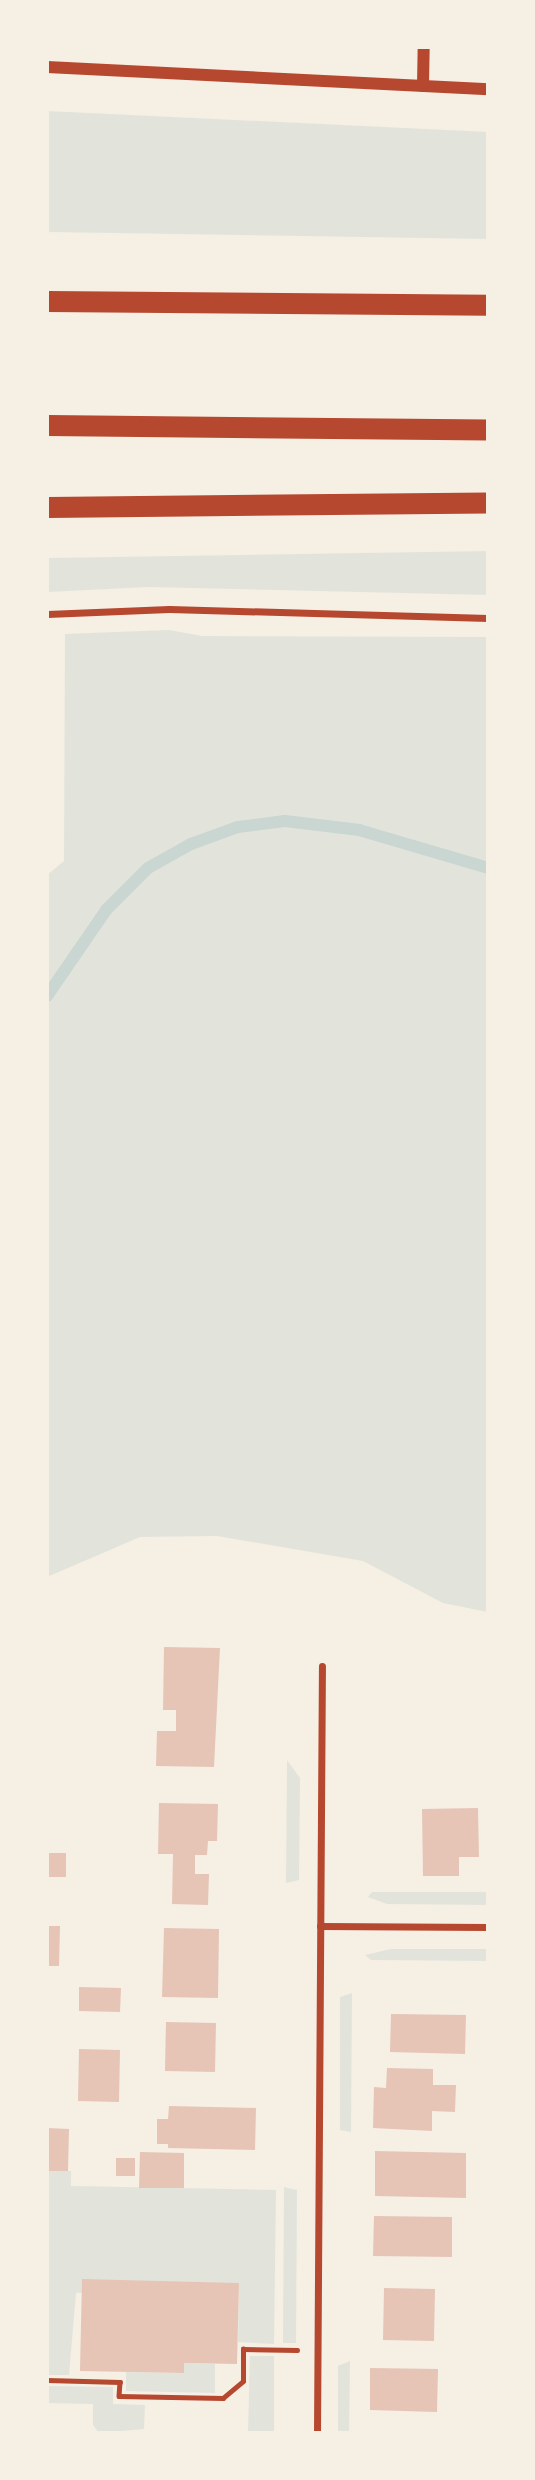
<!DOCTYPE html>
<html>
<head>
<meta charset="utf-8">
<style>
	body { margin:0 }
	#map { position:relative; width:535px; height:2480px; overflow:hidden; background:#f6efe4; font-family:"Noto Sans",sans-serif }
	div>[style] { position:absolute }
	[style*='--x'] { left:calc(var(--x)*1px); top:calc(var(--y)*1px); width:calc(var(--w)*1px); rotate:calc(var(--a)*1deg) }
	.green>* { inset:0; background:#e2e4dc }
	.stream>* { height:12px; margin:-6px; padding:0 6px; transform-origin:6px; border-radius:6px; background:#c9d6d2 }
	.building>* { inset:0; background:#e6c5b7 }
	.path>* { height:4.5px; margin:-2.25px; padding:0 2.25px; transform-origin:2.25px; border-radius:2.25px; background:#b5482f }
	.minor>* { height:7px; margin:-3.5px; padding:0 3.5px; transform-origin:3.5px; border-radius:3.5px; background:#b5482f }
	.tertiary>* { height:12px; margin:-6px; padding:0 6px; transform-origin:6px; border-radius:6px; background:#b5482f }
	.motorway>* { height:21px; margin:-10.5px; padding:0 10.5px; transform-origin:10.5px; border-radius:10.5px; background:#b5482f }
	span { translate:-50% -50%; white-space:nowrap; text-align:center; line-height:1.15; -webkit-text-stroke:7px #f6efe4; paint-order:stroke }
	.frame { position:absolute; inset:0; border:49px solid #f6efe4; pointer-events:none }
</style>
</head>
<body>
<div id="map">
	<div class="green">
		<div style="clip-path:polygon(47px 111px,488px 132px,488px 239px,47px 232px)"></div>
		<div style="clip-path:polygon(488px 551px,488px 595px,149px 587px,47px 592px,47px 558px)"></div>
		<div style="clip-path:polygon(169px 630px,202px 636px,488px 637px,488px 1612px,443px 1603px,363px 1561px,217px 1536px,140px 1537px,47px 1577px,47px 875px,64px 861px,65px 634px)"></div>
		<div style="clip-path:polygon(287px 1760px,300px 1778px,299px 1880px,286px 1883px)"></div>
		<div style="clip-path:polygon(372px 1892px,488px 1892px,488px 1905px,387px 1904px,368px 1897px)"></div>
		<div style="clip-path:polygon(391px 1949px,488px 1949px,488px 1961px,371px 1960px,365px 1955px)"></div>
		<div style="clip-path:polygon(352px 1993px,351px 2132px,340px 2130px,340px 1997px)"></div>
		<div style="clip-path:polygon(47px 2171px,71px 2171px,71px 2186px,276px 2190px,274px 2344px,238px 2342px,239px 2283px,76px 2293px,69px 2375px,47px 2375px)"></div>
		<div style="clip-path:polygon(284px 2187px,297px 2190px,296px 2343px,283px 2343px)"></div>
		<div style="clip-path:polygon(250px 2356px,274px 2356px,274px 2433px,248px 2431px)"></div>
		<div style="clip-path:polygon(350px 2361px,349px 2433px,338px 2433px,338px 2366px)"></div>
		<div style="clip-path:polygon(184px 2363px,215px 2364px,215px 2393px,126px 2391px,126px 2372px,183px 2373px)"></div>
		<div style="clip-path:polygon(47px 2386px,113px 2387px,113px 2404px,145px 2405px,144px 2429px,99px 2433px,93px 2425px,93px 2404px,47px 2403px)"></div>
	</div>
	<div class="stream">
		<div style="--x:47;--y:996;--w:104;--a:-55.5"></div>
		<div style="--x:106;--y:910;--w:59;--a:-45"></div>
		<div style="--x:148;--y:868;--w:49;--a:-29.2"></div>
		<div style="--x:191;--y:844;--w:50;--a:-19.9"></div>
		<div style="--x:238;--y:827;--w:47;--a:-7.3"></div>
		<div style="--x:285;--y:821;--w:75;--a:6.9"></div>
		<div style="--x:359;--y:830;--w:134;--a:16.4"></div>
	</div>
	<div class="building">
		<div style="clip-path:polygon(164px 1647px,220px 1648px,214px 1767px,156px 1766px,157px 1731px,176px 1731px,176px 1710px,163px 1710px)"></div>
		<div style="clip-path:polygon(159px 1803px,218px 1804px,217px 1841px,208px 1841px,207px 1855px,195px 1855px,195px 1874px,209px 1874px,208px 1905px,172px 1904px,173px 1854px,158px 1854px)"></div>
		<div style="clip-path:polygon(478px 1808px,479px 1857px,459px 1857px,459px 1876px,423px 1876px,422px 1809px)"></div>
		<div style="clip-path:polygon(47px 1853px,66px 1853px,66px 1877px,47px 1877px)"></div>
		<div style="clip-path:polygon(47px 1926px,60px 1926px,59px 1966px,47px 1966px)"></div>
		<div style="clip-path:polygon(164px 1928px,219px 1929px,218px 1998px,162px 1997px)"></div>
		<div style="clip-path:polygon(79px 1987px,121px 1988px,120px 2012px,79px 2011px)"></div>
		<div style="clip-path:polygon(391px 2014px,466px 2015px,465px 2054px,390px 2052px)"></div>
		<div style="clip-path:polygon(166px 2022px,216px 2023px,215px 2072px,165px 2071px)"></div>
		<div style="clip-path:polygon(79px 2049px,120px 2050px,119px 2102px,78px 2101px)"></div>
		<div style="clip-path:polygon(387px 2068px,433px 2069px,433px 2085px,456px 2085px,455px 2112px,432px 2111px,432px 2131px,373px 2128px,374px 2087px,386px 2088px)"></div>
		<div style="clip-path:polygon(169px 2106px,256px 2108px,255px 2150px,168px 2148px,168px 2144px,157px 2144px,157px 2119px,168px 2119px)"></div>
		<div style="clip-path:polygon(47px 2128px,69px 2129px,68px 2171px,47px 2171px)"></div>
		<div style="clip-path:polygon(375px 2151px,466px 2153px,466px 2198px,375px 2196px)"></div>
		<div style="clip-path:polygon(140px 2152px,184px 2153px,184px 2188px,139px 2188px)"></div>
		<div style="clip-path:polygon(116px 2158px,135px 2158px,135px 2176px,116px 2176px)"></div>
		<div style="clip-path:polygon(374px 2216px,452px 2217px,452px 2257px,373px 2256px)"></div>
		<div style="clip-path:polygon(82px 2279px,239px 2283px,237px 2364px,184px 2363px,184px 2373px,80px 2371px)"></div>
		<div style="clip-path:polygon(384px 2288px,435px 2289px,434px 2341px,383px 2340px)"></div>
		<div style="clip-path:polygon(370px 2368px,438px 2369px,437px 2412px,370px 2410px)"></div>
	</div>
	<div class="path">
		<div style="--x:47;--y:2380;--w:73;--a:1.6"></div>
		<div style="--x:120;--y:2382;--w:14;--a:94"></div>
		<div style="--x:119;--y:2396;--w:104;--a:1.1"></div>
		<div style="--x:223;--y:2398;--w:26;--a:-40"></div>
		<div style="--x:243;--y:2381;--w:32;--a:-90"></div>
		<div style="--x:243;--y:2349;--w:54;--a:1.1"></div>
	</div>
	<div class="minor">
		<div style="--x:47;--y:614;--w:122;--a:-2.3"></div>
		<div style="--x:169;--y:609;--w:319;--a:1.6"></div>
		<div style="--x:320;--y:1926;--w:168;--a:0.3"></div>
		<div style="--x:317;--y:2433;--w:767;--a:-89.63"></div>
	</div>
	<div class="tertiary">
		<div style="--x:47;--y:67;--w:442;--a:2.9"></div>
		<div style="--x:423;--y:86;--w:39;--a:-89"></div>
	</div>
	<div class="motorway">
		<div style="--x:47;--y:301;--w:441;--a:0.5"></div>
		<div style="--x:47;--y:425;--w:441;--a:0.6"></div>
		<div style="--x:47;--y:507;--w:441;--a:-0.6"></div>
	</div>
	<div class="frame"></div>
</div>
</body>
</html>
